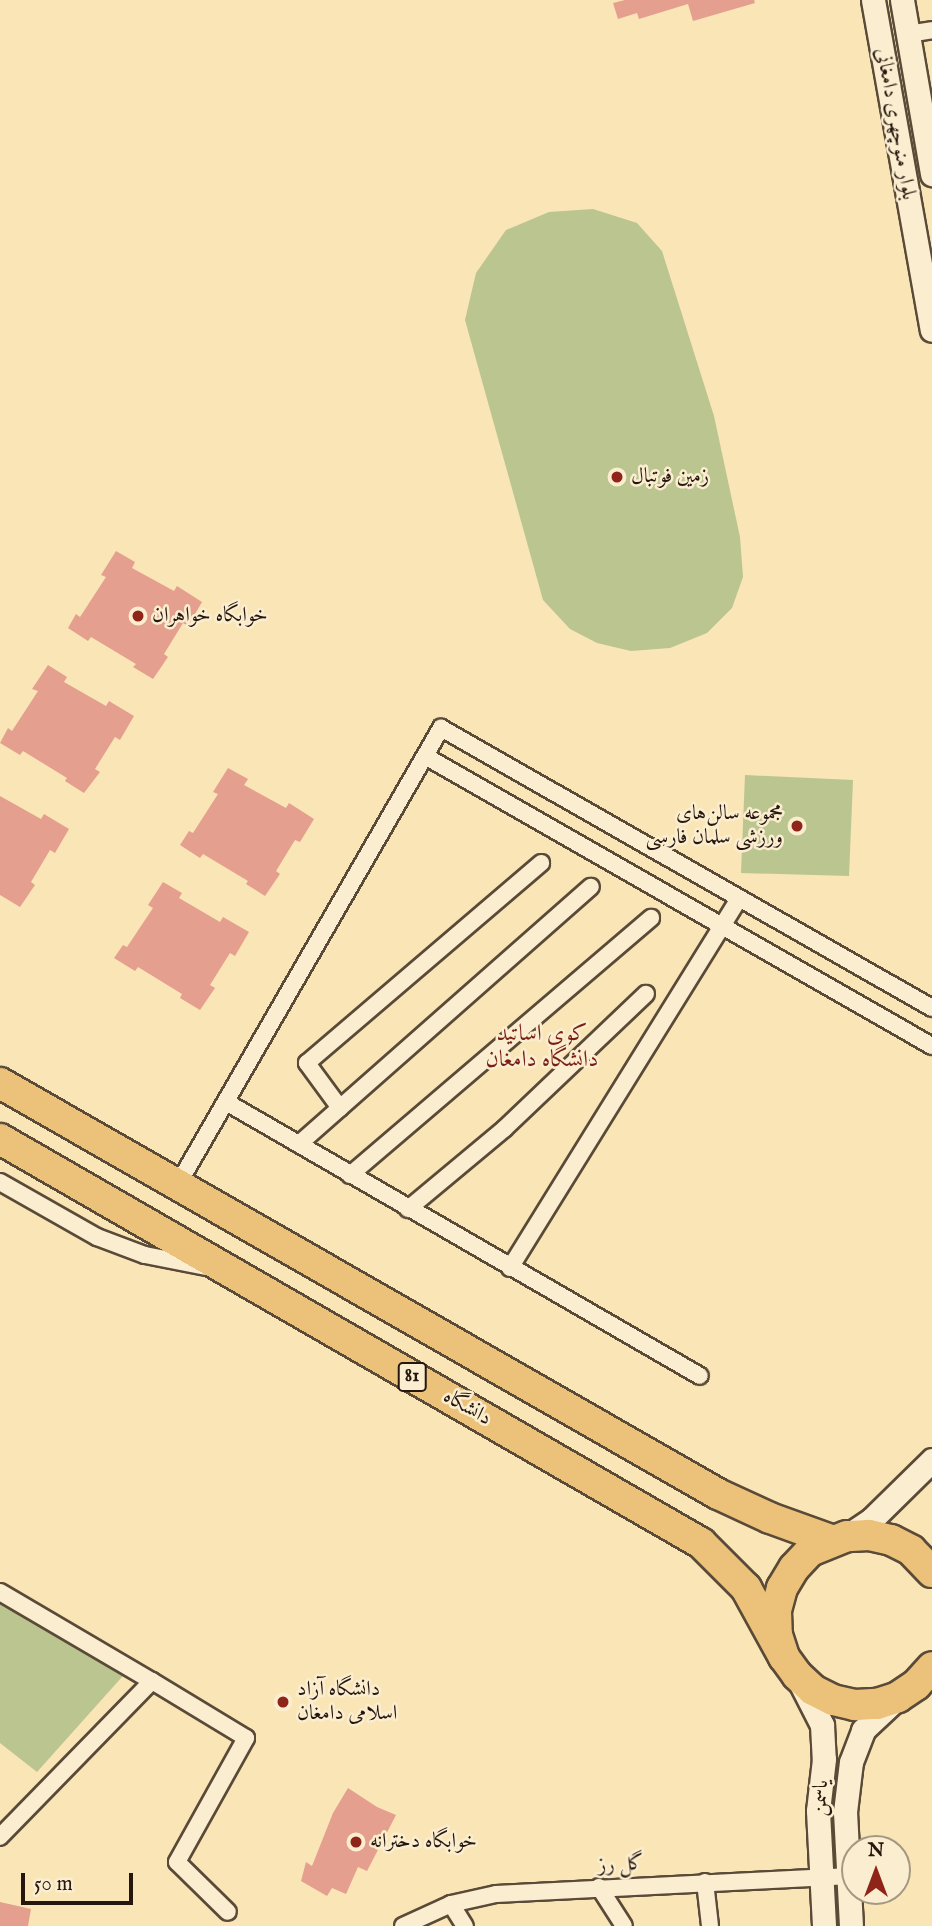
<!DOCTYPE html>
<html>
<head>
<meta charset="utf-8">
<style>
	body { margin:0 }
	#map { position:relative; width:932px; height:1926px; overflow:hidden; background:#f9e5b6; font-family:"IM FELL English",Amiri,serif }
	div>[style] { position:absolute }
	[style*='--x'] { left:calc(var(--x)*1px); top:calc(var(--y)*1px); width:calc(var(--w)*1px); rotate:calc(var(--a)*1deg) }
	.green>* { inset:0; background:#bbc590 }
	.building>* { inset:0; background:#e59f8e }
	.roads { filter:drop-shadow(2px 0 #5a4a38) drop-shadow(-2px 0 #5a4a38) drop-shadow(0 2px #5a4a38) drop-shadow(0 -2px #5a4a38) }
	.street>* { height:16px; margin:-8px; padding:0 8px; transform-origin:8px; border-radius:8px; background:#fbeed0 }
	.secondary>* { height:23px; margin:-11.5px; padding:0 11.5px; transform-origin:11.5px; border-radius:11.5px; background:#fbeed0 }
	.highway>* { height:30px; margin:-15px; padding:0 15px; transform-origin:15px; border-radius:15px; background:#ecc27b }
	.dots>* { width:19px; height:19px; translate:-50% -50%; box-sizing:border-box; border:4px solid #fbeed0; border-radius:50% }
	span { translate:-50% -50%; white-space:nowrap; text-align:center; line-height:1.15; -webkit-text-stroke:5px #fbeed0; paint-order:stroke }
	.shield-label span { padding:2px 5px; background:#fbeed0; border:2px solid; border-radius:5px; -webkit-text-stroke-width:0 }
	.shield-label { font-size:19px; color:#25170e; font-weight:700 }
	.street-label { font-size:21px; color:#25170e }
	.poi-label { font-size:21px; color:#25170e }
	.left { translate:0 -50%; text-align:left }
	.right { translate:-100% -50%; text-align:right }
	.neighbourhood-label { font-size:23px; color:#7a1f14 }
	.north { position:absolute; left:841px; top:1835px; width:70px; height:70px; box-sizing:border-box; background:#fbeed0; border:2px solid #a59882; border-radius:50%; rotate:0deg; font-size:19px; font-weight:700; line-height:28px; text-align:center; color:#25170e }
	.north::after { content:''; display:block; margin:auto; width:24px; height:32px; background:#8f2418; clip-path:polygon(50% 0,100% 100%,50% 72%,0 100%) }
	.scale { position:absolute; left:21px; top:1873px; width:112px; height:32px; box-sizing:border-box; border:4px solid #25170e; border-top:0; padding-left:9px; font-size:21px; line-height:24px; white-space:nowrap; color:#25170e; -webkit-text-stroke:5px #fbeed0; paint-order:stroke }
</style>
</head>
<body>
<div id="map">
	<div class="green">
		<div style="clip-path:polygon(593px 209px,637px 223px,662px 251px,714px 416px,740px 537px,743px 577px,732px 608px,707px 633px,670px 648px,631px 651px,597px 643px,570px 629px,543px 600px,465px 320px,476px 273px,506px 230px,549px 212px)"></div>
		<div style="clip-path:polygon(745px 775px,853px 780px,849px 876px,741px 873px)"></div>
		<div style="clip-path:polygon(0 1595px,130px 1668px,37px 1772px,0 1743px)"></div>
	</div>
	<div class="building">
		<div style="clip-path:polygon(625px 0,754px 0,755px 3px,693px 21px,688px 4px,639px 19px,637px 13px,618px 19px,613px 3px)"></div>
		<div style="clip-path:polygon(116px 551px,135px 562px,132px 568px,174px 591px,177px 586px,202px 602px,188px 626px,183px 623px,164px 654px,168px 657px,153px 679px,133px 667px,136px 664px,91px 637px,88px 641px,68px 628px,76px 614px,80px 617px,106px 577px,101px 575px)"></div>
		<div style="clip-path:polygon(48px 665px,67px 677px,64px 682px,106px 706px,109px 701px,134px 716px,120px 740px,115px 737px,95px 769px,100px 772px,84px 793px,65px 781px,67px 778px,23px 751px,20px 755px,0 743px,8px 728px,12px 731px,38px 691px,32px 689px)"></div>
		<div style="clip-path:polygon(228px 768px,248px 779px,244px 785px,286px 808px,289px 803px,314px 819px,300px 842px,295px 840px,276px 871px,280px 874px,265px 896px,246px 884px,248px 881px,203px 854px,200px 858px,180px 845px,189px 831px,193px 833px,218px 794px,213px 792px)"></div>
		<div style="clip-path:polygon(0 796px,41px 819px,44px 814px,69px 829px,55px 853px,50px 850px,31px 882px,35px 885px,20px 907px,0 895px)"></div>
		<div style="clip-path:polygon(163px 882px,182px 893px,179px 898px,220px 922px,223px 917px,249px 932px,235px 956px,230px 953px,210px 985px,215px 988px,200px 1010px,180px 998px,182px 994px,138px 967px,135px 971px,114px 958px,123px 945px,127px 947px,153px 908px,148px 905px)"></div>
		<div style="clip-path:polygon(348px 1788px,377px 1807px,396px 1815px,367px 1871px,358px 1867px,346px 1894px,332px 1888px,327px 1896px,301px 1881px,306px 1862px,312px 1866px,333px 1813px)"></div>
		<div style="clip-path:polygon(0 1902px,31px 1909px,28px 1926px,0 1926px)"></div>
	</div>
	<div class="roads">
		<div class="street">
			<div style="--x:908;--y:34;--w:24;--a:-9"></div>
			<div style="--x:425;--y:756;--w:584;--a:29.77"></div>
			<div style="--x:226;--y:1102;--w:547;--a:30.03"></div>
			<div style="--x:340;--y:1108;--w:56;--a:-126.3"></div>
			<div style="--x:307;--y:1063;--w:308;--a:-40.5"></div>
			<div style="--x:299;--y:1144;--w:389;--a:-41.4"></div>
			<div style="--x:350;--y:1175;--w:396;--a:-40.5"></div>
			<div style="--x:0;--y:1182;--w:112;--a:29.6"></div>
			<div style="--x:97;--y:1237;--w:51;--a:20.6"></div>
			<div style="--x:145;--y:1255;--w:62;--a:11.1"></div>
			<div style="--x:177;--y:1186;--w:529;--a:-60.04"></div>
			<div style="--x:441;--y:728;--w:565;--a:29.69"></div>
			<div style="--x:408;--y:1209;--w:125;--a:-39.8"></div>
			<div style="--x:504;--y:1129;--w:196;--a:-43.6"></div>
			<div style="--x:510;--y:1268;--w:435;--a:-58.2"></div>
			<div style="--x:0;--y:1592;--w:176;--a:30.4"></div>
			<div style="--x:152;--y:1681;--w:218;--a:134.3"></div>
			<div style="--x:152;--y:1681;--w:110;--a:31.2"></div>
			<div style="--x:246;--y:1738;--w:142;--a:119.1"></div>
			<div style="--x:177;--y:1862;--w:71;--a:44.4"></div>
			<div style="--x:705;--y:1882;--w:44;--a:83.5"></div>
			<div style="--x:599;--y:1887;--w:46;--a:57.3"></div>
			<div style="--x:451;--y:1904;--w:26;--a:58"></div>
			<div style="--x:403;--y:1926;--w:53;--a:-24.6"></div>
			<div style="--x:451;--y:1904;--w:46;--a:-12.5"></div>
			<div style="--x:496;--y:1894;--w:350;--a:-2.9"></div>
		</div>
		<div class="secondary">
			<div style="--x:873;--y:0;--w:335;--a:79.9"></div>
			<div style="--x:902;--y:0;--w:177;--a:80.2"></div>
			<div style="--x:847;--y:1536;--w:30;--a:-34"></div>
			<div style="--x:872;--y:1519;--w:84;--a:-44.5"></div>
			<div style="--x:798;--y:1678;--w:53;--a:62.9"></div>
			<div style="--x:822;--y:1725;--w:34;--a:87"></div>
			<div style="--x:824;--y:1759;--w:52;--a:96.6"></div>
			<div style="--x:818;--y:1811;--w:115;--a:87"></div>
			<div style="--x:851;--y:1926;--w:114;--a:-93"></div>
			<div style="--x:845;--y:1812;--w:50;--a:-83.2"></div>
			<div style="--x:851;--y:1762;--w:34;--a:-69"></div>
			<div style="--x:863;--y:1730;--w:47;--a:-43.3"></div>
		</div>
		<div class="highway">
			<div style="--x:0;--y:1083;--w:827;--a:29.79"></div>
			<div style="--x:718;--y:1494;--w:57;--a:24.8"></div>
			<div style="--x:770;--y:1518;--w:65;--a:19.8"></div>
			<div style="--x:0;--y:1139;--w:809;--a:29.96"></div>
			<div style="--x:701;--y:1543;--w:64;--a:45"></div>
			<div style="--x:746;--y:1588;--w:79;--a:61.2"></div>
			<div style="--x:932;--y:1572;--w:30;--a:-134"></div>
			<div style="--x:911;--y:1550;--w:22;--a:-153"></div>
			<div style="--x:891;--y:1540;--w:23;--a:-167"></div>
			<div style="--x:869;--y:1535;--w:22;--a:177"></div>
			<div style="--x:847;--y:1536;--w:40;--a:158"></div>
			<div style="--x:810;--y:1551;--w:23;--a:133"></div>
			<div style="--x:794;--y:1568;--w:23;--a:121"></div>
			<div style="--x:782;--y:1588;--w:24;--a:105"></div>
			<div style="--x:776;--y:1611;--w:24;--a:88"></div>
			<div style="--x:777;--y:1635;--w:23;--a:72"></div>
			<div style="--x:784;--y:1657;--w:22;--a:54"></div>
			<div style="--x:797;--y:1675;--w:22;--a:43"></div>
			<div style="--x:813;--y:1690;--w:22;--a:27"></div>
			<div style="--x:833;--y:1700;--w:23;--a:13"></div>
			<div style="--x:855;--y:1705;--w:22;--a:-3"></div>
			<div style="--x:877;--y:1704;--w:22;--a:-18"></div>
			<div style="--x:898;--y:1697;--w:22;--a:-34"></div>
			<div style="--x:916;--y:1685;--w:24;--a:-48"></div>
		</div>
	</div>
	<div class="dots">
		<div style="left:617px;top:477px;background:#8f2418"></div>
		<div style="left:138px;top:616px;background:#8f2418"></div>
		<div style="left:797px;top:826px;background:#8f2418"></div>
		<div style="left:283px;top:1702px;background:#8f2418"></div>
		<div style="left:356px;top:1842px;background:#8f2418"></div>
	</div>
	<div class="shield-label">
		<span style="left:412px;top:1377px">81</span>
	</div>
	<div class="street-label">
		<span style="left:895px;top:124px;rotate:80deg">بلوار منوچهری دامغانی</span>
		<span style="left:467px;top:1408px;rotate:30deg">دانشگاه</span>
		<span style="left:821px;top:1798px;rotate:-86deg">یاسمن</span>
		<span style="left:621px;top:1865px;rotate:-3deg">گل رز</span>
	</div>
	<div class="poi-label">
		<span class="left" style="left:631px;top:477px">زمین فوتبال</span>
		<span class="left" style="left:152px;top:616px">خوابگاه خواهران</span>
		<span class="right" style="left:783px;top:826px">مجموعه سالن‌های<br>ورزشی سلمان فارسی</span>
		<span class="left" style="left:297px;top:1702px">دانشگاه آزاد<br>اسلامی دامغان</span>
		<span class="left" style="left:370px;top:1842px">خوابگاه دخترانه</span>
	</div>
	<div class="neighbourhood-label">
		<span style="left:542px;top:1047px">کوی اساتید<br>دانشگاه دامغان</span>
	</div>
	<div class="north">N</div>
	<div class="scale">50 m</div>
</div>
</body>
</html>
